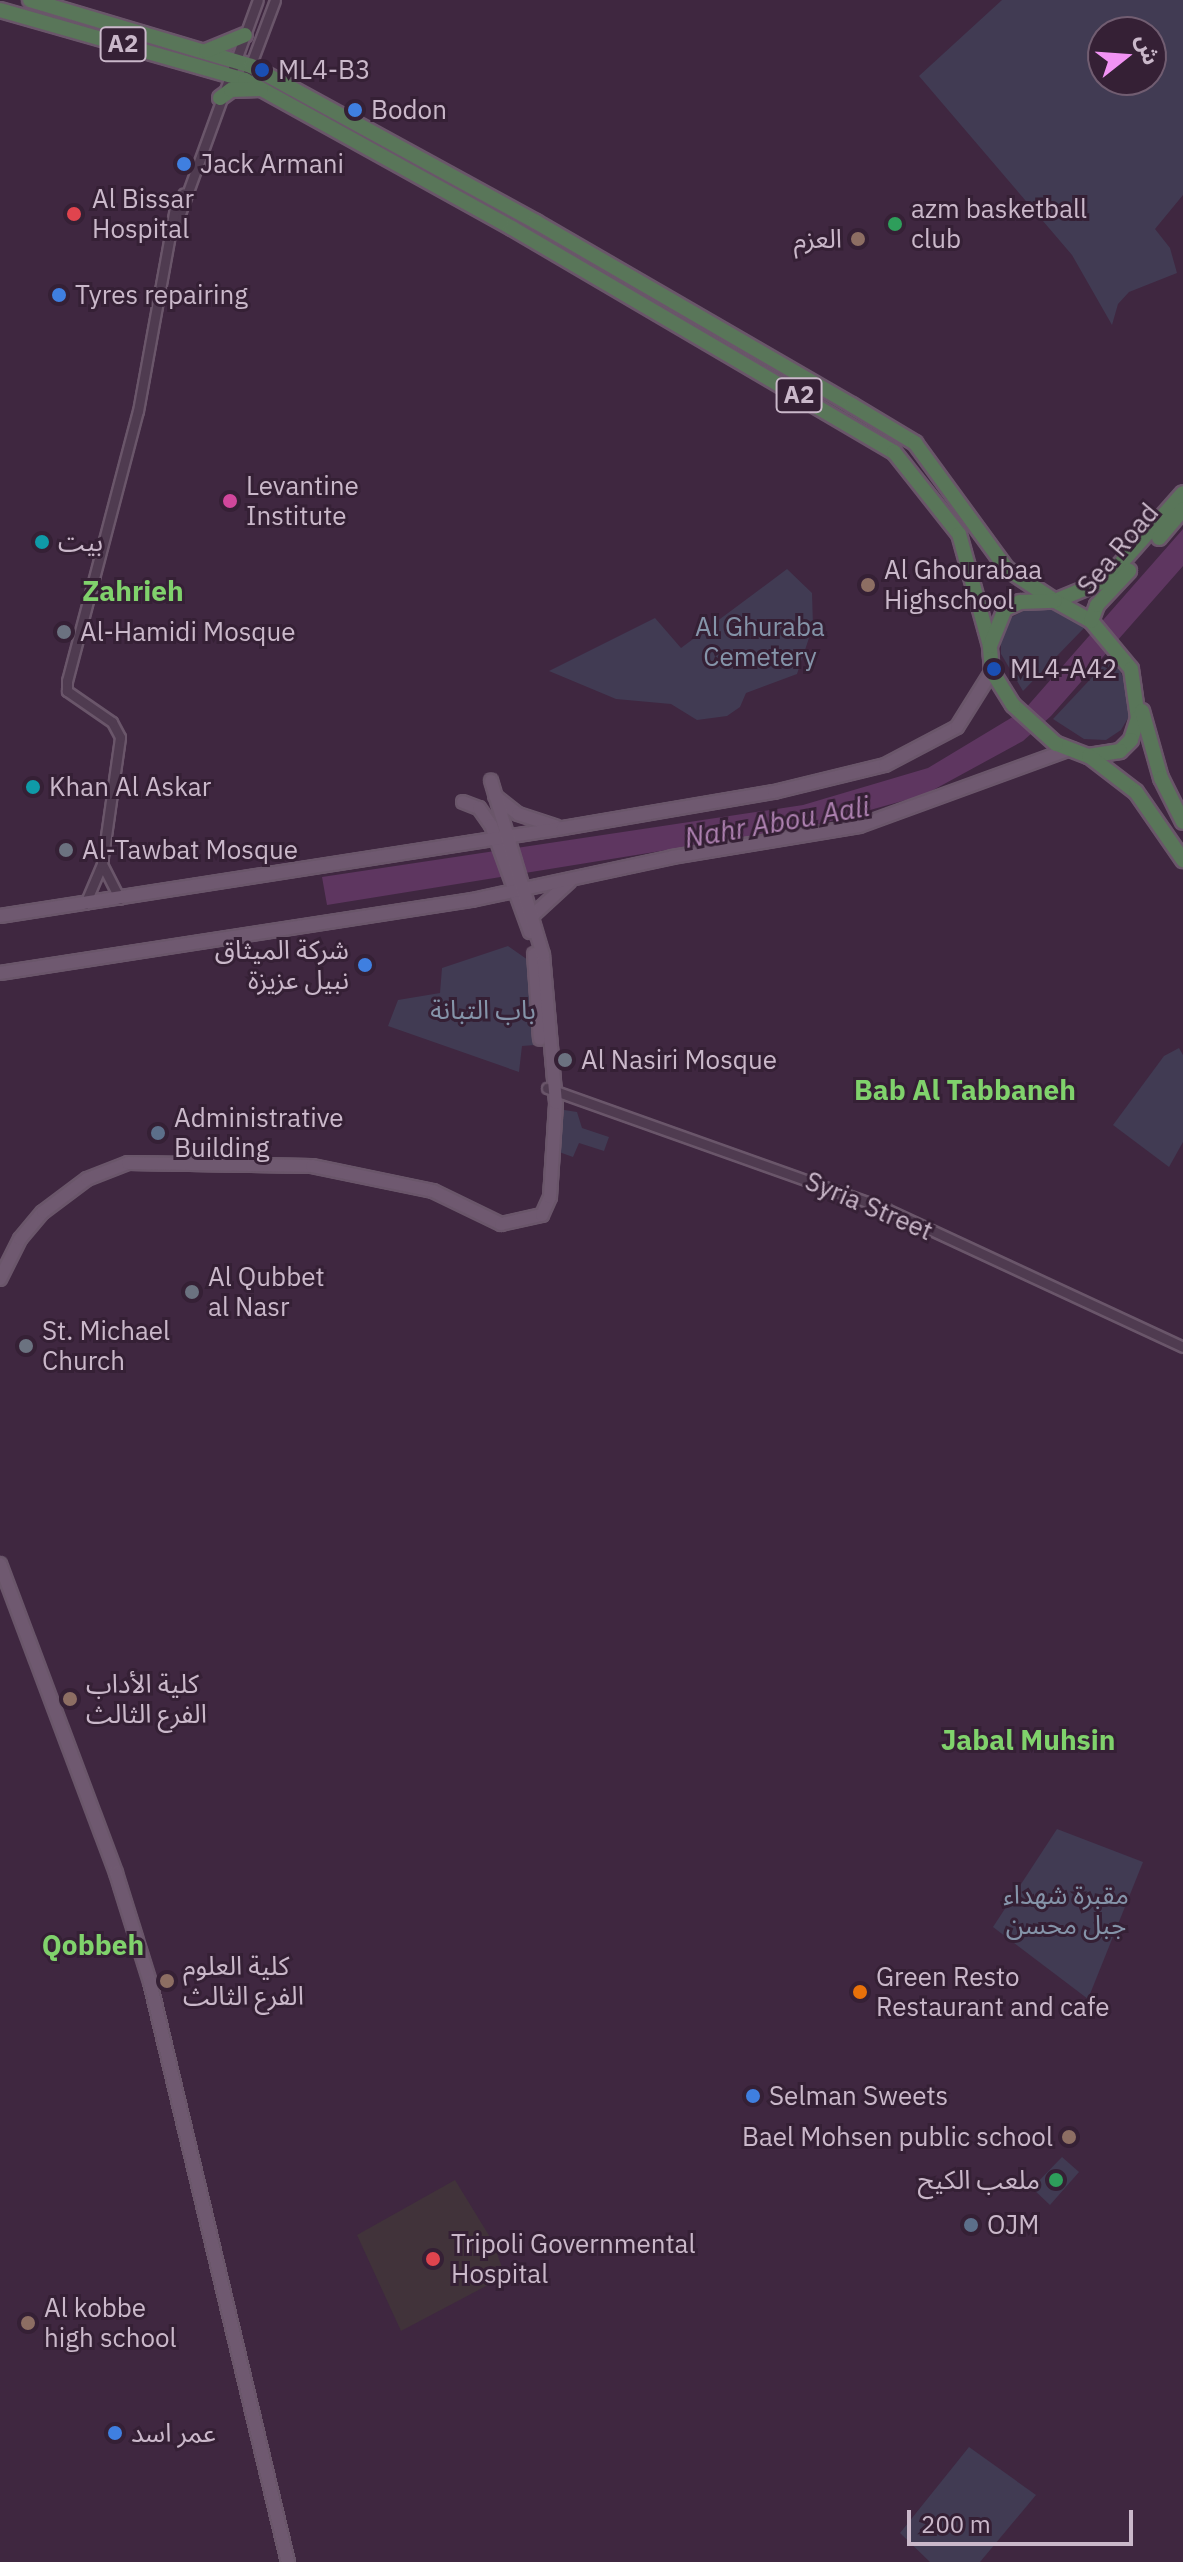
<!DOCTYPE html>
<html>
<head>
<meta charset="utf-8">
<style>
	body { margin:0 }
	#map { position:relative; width:1183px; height:2562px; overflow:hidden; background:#3f2740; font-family:"IBM Plex Sans","Noto Sans Arabic",sans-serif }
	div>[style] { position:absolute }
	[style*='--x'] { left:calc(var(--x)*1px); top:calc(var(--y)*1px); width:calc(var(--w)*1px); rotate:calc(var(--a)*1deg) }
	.medical>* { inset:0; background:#41333a }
	.green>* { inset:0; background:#413b53 }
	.water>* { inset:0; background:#5e3660 }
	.roads { filter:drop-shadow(2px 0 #6a566a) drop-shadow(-2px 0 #6a566a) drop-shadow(0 2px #6a566a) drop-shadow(0 -2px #6a566a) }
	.minor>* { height:9px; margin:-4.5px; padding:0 4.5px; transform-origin:4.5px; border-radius:4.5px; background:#4f3b50 }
	.major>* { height:12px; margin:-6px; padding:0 6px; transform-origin:6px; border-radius:6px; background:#6f5970 }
	.highway>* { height:14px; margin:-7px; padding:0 7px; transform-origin:7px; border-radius:7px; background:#597659 }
	.dots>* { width:22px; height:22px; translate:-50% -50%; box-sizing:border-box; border:4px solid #352035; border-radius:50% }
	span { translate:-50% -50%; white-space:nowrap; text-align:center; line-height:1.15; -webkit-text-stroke:6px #352035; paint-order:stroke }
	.shield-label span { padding:2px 6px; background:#352035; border:2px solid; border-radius:6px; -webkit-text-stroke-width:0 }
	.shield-label { font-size:24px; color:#cab8ca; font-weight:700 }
	.poi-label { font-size:26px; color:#cab8ca }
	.left { translate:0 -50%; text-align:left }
	.right { translate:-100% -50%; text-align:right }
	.street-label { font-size:26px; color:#cab8ca }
	.park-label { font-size:26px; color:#8594a9 }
	.neighbourhood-label { font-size:28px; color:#80d26c; font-weight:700 }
	.water-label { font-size:28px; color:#ae81b1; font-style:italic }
	.north { position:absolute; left:1087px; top:16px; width:80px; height:80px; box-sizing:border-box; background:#352035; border:2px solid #715d71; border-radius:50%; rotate:73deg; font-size:22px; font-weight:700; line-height:32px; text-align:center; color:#cab8ca }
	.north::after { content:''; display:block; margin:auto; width:28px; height:36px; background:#f293f4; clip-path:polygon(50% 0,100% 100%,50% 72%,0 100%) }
	.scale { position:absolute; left:907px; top:2510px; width:226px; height:36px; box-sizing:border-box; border:4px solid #cab8ca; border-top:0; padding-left:10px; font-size:24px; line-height:28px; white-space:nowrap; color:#cab8ca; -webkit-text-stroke:6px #352035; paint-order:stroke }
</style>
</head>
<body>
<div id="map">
	<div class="medical">
		<div style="clip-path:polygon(455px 2180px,493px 2242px,505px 2276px,401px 2331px,357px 2235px)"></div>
	</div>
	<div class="green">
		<div style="clip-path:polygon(evenodd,1002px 0,1183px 0,1183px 195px,1155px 229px,1170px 248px,1177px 273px,1129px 292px,1118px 304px,1112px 325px,1072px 255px,919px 76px,1002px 0,1103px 32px,1151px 32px,1151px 80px,1103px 80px,1103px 32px)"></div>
		<div style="clip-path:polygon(787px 569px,812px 593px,813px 626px,797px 674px,746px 693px,740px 707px,727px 716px,697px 720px,671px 704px,616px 699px,549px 671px,655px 618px,681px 648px)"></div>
		<div style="clip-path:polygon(1029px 608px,1048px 608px,1086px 626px,1023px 691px,1001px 654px,1001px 633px,1012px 617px)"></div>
		<div style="clip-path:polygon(1113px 655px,1130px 693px,1131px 713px,1121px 730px,1106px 740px,1084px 739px,1053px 719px)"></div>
		<div style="clip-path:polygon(508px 946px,528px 960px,535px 1045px,522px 1046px,519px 1072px,388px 1026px,398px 1000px,440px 993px,442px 968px)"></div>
		<div style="clip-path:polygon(1179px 1048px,1183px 1055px,1183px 1142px,1169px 1167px,1113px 1125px,1164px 1056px)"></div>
		<div style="clip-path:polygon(564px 1110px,577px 1112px,582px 1128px,609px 1137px,604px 1151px,579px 1143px,573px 1157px,559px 1152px)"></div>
		<div style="clip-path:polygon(1057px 1829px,1143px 1862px,1088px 1999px,993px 1927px)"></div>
		<div style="clip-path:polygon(1062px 2157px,1079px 2172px,1050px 2205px,1032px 2188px)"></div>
		<div style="clip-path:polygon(969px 2447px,1036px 2495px,980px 2562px,930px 2562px,900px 2533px)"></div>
	</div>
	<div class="water">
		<div style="clip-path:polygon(1183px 529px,1183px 566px,1051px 716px,1023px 741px,924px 795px,809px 827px,327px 905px,322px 877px,803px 805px,928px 768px,1024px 710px)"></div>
	</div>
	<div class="roads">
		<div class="minor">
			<div style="--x:245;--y:80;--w:85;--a:-69.4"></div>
			<div style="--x:177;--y:222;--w:236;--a:-70"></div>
			<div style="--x:102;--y:864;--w:39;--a:63"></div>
			<div style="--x:85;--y:904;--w:43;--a:-67"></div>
			<div style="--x:102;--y:864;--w:128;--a:-81.9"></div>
			<div style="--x:120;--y:737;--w:17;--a:-118"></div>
			<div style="--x:112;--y:722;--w:55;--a:-145.4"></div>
			<div style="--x:67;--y:691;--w:10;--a:-90"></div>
			<div style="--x:67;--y:681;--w:279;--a:-75.3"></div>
			<div style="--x:138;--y:411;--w:206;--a:-79.7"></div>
			<div style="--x:175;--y:208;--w:17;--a:-59"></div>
			<div style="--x:547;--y:1088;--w:360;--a:19.6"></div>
			<div style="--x:886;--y:1209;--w:327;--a:24.9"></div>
		</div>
		<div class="major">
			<div style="--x:495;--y:796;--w:29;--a:38"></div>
			<div style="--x:518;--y:814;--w:40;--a:18"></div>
			<div style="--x:463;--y:802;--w:17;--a:21"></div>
			<div style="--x:479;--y:808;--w:21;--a:55"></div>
			<div style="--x:491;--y:825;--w:114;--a:70"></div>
			<div style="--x:533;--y:915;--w:49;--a:-42.5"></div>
			<div style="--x:0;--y:916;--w:570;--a:-8.88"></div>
			<div style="--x:563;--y:828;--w:214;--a:-9.7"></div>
			<div style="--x:774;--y:792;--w:114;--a:-13.7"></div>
			<div style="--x:885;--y:765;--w:81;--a:-27.8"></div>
			<div style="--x:957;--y:727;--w:66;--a:-58"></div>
			<div style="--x:534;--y:954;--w:85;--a:86"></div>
			<div style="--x:0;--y:973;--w:478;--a:-8.8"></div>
			<div style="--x:472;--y:900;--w:205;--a:-12.1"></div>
			<div style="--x:672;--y:857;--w:190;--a:-9.4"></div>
			<div style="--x:859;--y:826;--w:226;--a:-20"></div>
			<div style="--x:0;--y:1279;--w:45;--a:-63.4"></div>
			<div style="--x:20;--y:1239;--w:35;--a:-50"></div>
			<div style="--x:43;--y:1212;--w:55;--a:-36.9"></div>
			<div style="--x:87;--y:1179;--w:44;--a:-21.3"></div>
			<div style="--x:128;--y:1163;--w:184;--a:0.9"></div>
			<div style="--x:312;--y:1166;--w:124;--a:11.7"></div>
			<div style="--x:433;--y:1191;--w:76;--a:25.9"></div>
			<div style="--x:501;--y:1224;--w:42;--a:-12.4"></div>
			<div style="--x:542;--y:1215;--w:20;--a:-66"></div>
			<div style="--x:550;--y:1197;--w:94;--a:-86.3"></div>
			<div style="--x:556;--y:1103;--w:149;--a:-95"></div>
			<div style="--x:543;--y:955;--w:182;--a:-106.6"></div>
			<div style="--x:0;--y:1564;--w:330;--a:69.4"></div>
			<div style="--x:116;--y:1873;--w:114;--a:72.7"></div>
			<div style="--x:150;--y:1982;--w:596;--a:76.62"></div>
		</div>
		<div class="highway">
			<div style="--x:30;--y:0;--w:231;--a:16.6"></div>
			<div style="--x:251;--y:66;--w:325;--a:28.7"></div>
			<div style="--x:536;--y:222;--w:365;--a:30.1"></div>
			<div style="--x:852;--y:405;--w:74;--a:31.1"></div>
			<div style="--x:915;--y:443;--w:156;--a:53.9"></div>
			<div style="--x:1007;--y:569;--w:58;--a:33.7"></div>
			<div style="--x:1055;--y:601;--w:55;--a:-22.4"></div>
			<div style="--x:1106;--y:580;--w:116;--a:-48.5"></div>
			<div style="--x:0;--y:10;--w:255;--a:15.9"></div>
			<div style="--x:245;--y:80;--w:305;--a:29"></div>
			<div style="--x:512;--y:228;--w:443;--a:30.4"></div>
			<div style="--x:894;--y:452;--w:105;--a:51.6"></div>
			<div style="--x:959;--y:534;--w:116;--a:74.5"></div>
			<div style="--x:206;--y:51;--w:42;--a:-22.3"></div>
			<div style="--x:220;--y:98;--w:14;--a:-36"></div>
			<div style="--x:231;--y:90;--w:30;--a:-2"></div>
			<div style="--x:1159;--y:538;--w:38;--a:-50"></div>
			<div style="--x:1055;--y:601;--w:41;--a:29.1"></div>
			<div style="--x:1091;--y:621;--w:62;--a:50.2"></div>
			<div style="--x:1131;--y:669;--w:49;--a:81.9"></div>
			<div style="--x:1138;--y:718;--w:23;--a:108"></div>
			<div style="--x:1131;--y:740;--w:16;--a:135"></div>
			<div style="--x:1120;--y:751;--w:32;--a:171"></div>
			<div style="--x:1088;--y:756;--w:34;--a:-159"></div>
			<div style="--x:1056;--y:744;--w:58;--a:-137.8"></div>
			<div style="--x:1013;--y:705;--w:40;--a:-122"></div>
			<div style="--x:992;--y:671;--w:25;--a:-95"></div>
			<div style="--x:990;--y:646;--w:40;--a:-68"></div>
			<div style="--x:1005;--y:609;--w:17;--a:-25"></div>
			<div style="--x:1020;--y:602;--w:35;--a:-2"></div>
			<div style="--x:1091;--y:621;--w:17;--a:-69"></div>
			<div style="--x:1097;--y:605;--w:47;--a:-46.7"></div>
			<div style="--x:1142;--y:711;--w:70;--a:74.2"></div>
			<div style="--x:1161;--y:778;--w:49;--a:63.4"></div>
			<div style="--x:1089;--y:756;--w:59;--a:37.5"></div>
			<div style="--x:1136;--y:792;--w:83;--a:55.3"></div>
		</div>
	</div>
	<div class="dots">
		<div style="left:262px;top:70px;background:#1a4fb4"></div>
		<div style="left:355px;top:110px;background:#3f7fe0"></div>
		<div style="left:184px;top:164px;background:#3f7fe0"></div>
		<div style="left:74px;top:214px;background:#e0444e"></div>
		<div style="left:895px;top:224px;background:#2e9e5b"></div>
		<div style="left:858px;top:239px;background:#8d6e63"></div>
		<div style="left:59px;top:295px;background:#3f7fe0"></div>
		<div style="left:230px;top:501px;background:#d1479c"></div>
		<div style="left:42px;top:542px;background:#0f9aa8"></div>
		<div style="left:868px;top:585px;background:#8d6e63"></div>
		<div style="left:64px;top:632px;background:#6b7280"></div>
		<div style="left:994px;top:669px;background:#1a4fb4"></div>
		<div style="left:33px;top:787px;background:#0f9aa8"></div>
		<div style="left:66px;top:850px;background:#6b7280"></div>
		<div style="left:365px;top:965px;background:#3f7fe0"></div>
		<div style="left:565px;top:1060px;background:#6b7280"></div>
		<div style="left:158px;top:1133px;background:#5c6f8a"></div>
		<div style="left:192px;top:1292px;background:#6b7280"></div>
		<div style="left:26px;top:1346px;background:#6b7280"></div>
		<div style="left:70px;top:1699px;background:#8d6e63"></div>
		<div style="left:167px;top:1981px;background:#8d6e63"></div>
		<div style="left:860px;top:1992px;background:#e8710a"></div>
		<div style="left:753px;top:2096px;background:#3f7fe0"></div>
		<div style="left:1069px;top:2137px;background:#8d6e63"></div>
		<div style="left:1056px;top:2180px;background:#2e9e5b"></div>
		<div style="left:971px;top:2225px;background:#5c6f8a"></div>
		<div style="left:433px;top:2259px;background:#e0444e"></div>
		<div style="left:28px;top:2323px;background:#8d6e63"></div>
		<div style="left:115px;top:2433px;background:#3f7fe0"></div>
	</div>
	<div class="shield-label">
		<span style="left:123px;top:44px">A2</span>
		<span style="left:799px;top:395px">A2</span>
	</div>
	<div class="poi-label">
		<span class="left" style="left:278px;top:70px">ML4-B3</span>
		<span class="left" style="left:371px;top:110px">Bodon</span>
		<span class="left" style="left:200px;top:164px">Jack Armani</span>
		<span class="left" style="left:92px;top:214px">Al Bissar<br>Hospital</span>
		<span class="left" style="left:911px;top:224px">azm basketball<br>club</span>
		<span class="right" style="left:842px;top:239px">العزم</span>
		<span class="left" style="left:75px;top:295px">Tyres repairing</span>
		<span class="left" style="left:246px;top:501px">Levantine<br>Institute</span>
		<span class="left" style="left:58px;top:542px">بيت</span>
		<span class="left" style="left:884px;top:585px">Al Ghourabaa<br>Highschool</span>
		<span class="left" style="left:80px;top:632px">Al-Hamidi Mosque</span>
		<span class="left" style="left:1010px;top:669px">ML4-A42</span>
		<span class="left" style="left:49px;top:787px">Khan Al Askar</span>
		<span class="left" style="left:82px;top:850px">Al-Tawbat Mosque</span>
		<span class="right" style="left:349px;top:965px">شركة الميثاق<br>نبيل عزيزة</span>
		<span class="left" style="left:581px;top:1060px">Al Nasiri Mosque</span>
		<span class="left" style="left:174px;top:1133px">Administrative<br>Building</span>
		<span class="left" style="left:208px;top:1292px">Al Qubbet<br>al Nasr</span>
		<span class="left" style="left:42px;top:1346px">St. Michael<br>Church</span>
		<span class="left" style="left:86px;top:1699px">كلية الأداب<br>الفرع الثالث</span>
		<span class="left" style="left:183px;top:1981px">كلية العلوم<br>الفرع الثالث</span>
		<span class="left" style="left:876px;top:1992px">Green Resto<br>Restaurant and cafe</span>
		<span class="left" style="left:769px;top:2096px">Selman Sweets</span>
		<span class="right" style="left:1053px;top:2137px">Bael Mohsen public school</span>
		<span class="right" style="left:1040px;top:2180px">ملعب الكيح</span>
		<span class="left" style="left:987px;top:2225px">OJM</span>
		<span class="left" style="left:451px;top:2259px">Tripoli Governmental<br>Hospital</span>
		<span class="left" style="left:44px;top:2323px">Al kobbe<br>high school</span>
		<span class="left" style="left:131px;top:2433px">عمر اسد</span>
	</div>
	<div class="street-label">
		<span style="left:1118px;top:549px;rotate:-50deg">Sea Road</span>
		<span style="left:869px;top:1206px;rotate:23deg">Syria Street</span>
	</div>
	<div class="park-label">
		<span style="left:760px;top:642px">Al Ghuraba<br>Cemetery</span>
		<span style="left:483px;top:1010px">باب التبانة</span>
		<span style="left:1066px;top:1910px">مقبرة شهداء<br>جبل محسن</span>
	</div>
	<div class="neighbourhood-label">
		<span style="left:133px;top:591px">Zahrieh</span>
		<span style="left:965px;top:1090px">Bab Al Tabbaneh</span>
		<span style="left:1028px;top:1740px">Jabal Muhsin</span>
		<span style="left:93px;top:1945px">Qobbeh</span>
	</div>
	<div class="water-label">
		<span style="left:777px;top:822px;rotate:-10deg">Nahr Abou Aali</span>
	</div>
	<div class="north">ش</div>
	<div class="scale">200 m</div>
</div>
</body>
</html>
